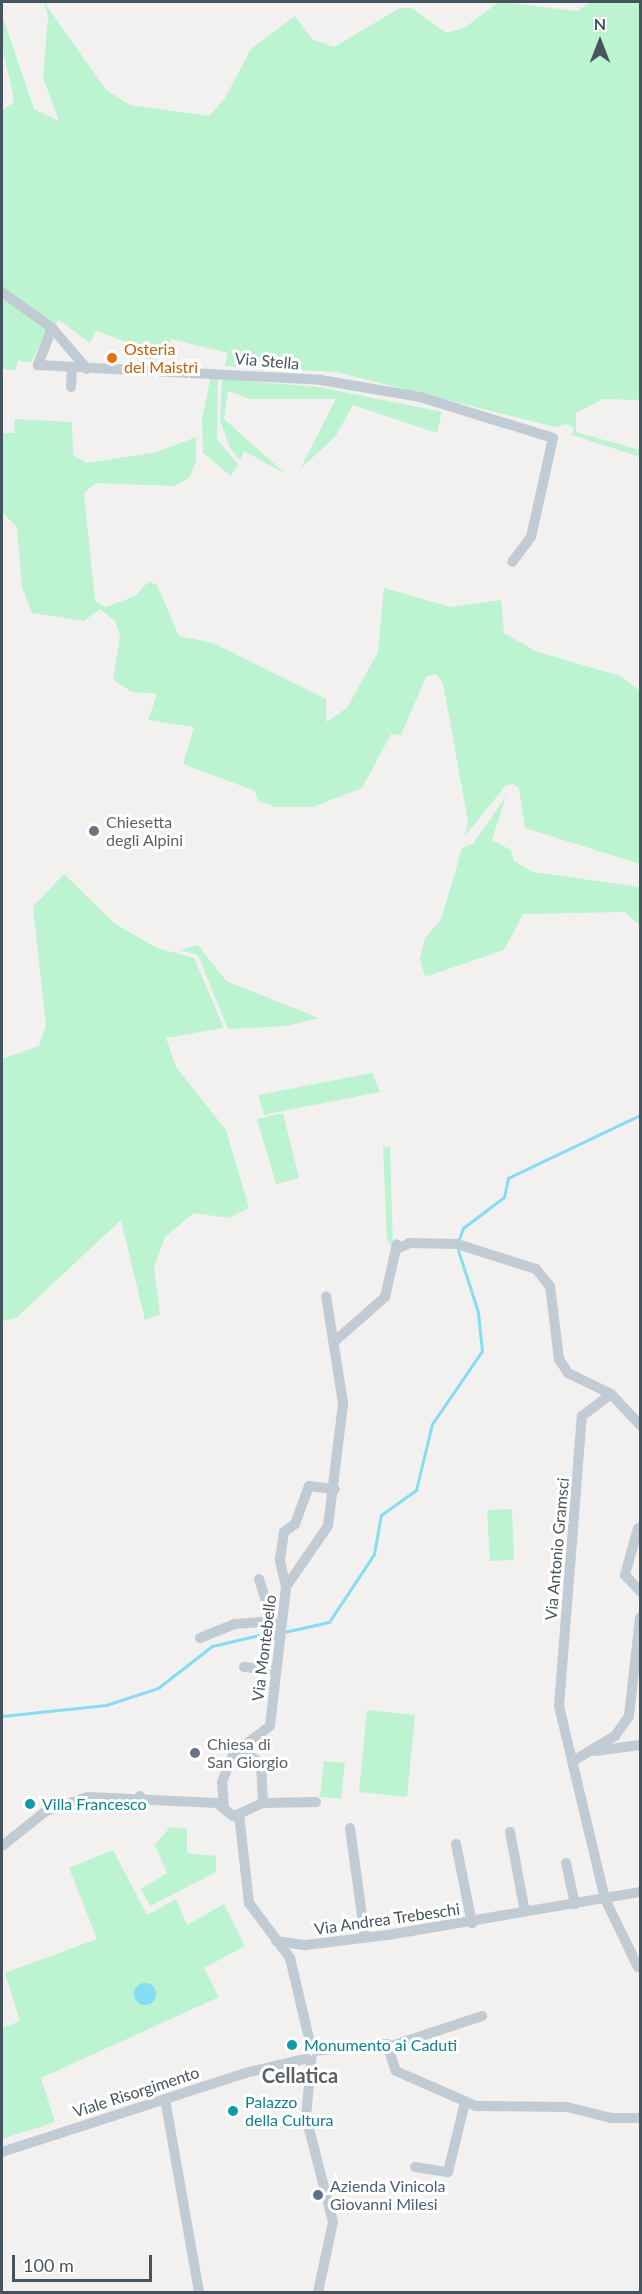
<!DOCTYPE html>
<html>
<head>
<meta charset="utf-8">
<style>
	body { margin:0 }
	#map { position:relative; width:642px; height:2294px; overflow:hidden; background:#f3f0f0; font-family:Lato,sans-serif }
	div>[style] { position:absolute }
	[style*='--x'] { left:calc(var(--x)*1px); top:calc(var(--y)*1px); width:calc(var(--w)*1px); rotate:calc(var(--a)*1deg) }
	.green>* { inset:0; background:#bcf3d1 }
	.water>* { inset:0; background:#85ddf3 }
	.round { border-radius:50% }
	.stream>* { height:3px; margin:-1.5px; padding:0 1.5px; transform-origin:1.5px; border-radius:1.5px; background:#85ddf3 }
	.minor>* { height:10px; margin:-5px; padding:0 5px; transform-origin:5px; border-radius:5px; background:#c0cbd3 }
	.dots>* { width:16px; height:16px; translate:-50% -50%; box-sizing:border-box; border:3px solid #fff; border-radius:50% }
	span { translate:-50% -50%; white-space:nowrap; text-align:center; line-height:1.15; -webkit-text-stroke:6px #fff; paint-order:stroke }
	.food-label { font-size:16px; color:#c56008 }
	.left { translate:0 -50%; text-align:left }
	.street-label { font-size:16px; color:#46545f }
	.worship-label { font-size:16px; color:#5b616d }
	.culture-label { font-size:16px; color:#0d838f }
	.service-label { font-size:16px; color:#4e5e75 }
	.quarter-label { font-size:20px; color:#5c6066; font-weight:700 }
	.frame { position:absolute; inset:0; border:3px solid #46545f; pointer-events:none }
	.north { position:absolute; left:570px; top:12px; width:60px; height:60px; -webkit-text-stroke:4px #fff; paint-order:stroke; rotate:0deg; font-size:16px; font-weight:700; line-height:24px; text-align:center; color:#46545f }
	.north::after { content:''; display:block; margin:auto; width:21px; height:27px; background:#46545f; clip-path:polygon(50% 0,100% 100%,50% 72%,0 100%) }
	.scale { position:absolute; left:12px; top:2255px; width:140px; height:27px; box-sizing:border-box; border:3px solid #46545f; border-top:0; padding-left:8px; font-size:18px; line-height:21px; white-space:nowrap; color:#46545f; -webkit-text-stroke:4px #fff; paint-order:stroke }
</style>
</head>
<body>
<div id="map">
	<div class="green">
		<div style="clip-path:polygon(44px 2px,106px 90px,130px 105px,209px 116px,225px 98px,251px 49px,295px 16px,312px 39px,334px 47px,400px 8px,412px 8px,446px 33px,464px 28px,499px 2px,577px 11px,591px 2px,640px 2px,640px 400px,603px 399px,576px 413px,576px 432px,640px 450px,640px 457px,572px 435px,574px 427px,566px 424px,555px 427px,336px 372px,225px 366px,228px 353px,171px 339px,167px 355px,147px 360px,141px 347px,96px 331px,90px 343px,59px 320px,53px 326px,2px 290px,2px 110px,13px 103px,13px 93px,2px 48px,2px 15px,34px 109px,59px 121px,43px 78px,48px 17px)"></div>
		<div style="clip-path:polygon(2px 298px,48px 328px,31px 363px,18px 360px,15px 371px,2px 368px)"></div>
		<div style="clip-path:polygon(211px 375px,218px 376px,217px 439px,238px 464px,231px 476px,203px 453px,202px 419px)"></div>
		<div style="clip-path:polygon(222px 379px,319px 387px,442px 412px,437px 433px,353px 405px,335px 437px,300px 469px,336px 399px,250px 399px,228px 391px,224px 419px,286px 474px,244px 451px,240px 460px,230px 448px,220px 420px)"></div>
		<div style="clip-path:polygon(15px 419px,72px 422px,73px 455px,87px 463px,157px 452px,196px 437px,196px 461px,189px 478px,175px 486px,96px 483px,84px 493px,95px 601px,106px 607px,135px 596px,149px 581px,157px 585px,179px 636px,213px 643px,326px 699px,326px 722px,347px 708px,378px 652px,384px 588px,451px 607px,501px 600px,504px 633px,535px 651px,620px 676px,640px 691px,640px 864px,525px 828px,519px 788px,512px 784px,506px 785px,465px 836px,468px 822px,443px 683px,436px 674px,426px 677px,401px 735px,391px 734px,362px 788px,313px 807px,276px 807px,258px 801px,255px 791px,183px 764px,194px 727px,148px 720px,157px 694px,132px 692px,113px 680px,120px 636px,115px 621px,100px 609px,84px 621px,32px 613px,22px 587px,17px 527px,2px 512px,2px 433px,14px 433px)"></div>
		<div style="clip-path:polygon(506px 796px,492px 840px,511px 850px,514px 861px,533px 872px,640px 887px,640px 926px,625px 912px,523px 914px,504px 950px,425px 977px,420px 959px,425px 938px,441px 920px,462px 848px,473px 844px)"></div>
		<div style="clip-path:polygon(64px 874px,115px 924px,157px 948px,194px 958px,224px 1028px,166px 1038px,176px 1067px,226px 1130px,249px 1208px,228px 1218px,194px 1213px,165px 1237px,154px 1267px,160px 1314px,145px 1320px,121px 1220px,16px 1318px,2px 1321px,2px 1059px,39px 1046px,46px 1025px,33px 907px)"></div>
		<div style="clip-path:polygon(198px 945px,226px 981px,319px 1018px,287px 1026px,228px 1029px,198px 955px,180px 950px)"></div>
		<div style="clip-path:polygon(372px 1073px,380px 1092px,282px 1111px,264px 1115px,258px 1095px)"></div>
		<div style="clip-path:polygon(283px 1113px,299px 1178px,276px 1184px,257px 1119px)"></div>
		<div style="clip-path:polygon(390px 1146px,393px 1249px,387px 1239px,383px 1147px)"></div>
		<div style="clip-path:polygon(512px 1509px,514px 1560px,490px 1561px,487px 1510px)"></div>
		<div style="clip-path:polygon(367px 1710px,415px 1715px,407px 1797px,359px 1792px)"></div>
		<div style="clip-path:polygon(324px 1761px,345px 1763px,341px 1799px,320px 1797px)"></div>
		<div style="clip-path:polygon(170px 1827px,187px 1829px,187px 1853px,216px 1856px,216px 1872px,150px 1906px,141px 1889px,167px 1873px,155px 1845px)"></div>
		<div style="clip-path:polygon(113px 1850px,147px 1915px,176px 1899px,187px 1925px,224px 1904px,245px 1946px,204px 1968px,219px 1997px,41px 2078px,55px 2122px,2px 2139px,2px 2028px,20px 2021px,5px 1973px,97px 1939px,69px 1868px)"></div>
	</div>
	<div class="water">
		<div class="round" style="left:134px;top:1983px;width:22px;height:22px"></div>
	</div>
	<div class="stream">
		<div style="--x:459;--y:1239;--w:12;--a:-70"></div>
		<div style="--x:463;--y:1228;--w:51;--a:-37.1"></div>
		<div style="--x:504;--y:1197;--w:19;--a:-78"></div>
		<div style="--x:508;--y:1178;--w:146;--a:-25.5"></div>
		<div style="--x:284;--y:1632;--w:46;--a:-12.5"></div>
		<div style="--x:329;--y:1622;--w:82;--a:-56.5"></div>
		<div style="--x:374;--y:1554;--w:40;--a:-80"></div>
		<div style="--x:381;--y:1515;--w:43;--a:-35.5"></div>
		<div style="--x:416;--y:1490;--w:68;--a:-76.4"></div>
		<div style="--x:432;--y:1424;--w:88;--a:-55.6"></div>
		<div style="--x:482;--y:1351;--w:39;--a:-96"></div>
		<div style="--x:478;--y:1312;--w:65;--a:-107.9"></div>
		<div style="--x:2;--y:1716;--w:105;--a:-6"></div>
		<div style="--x:106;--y:1705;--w:55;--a:-18.1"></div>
		<div style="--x:158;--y:1688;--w:68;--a:-37.9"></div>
		<div style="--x:212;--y:1646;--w:57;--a:-13.1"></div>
	</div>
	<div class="minor">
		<div style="--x:2;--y:292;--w:62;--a:35.8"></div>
		<div style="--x:52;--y:328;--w:54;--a:49.5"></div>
		<div style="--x:52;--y:328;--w:40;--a:111"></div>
		<div style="--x:38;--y:365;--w:283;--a:3"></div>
		<div style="--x:321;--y:380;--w:100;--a:9.7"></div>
		<div style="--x:420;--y:397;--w:139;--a:17.1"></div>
		<div style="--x:553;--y:438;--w:101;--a:102.5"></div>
		<div style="--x:531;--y:537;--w:31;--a:127"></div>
		<div style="--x:71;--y:387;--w:19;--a:-87"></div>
		<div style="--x:397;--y:1249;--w:14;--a:-25"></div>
		<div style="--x:410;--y:1243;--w:47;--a:1.2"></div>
		<div style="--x:457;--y:1244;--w:83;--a:17.6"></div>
		<div style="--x:536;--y:1269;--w:22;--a:51"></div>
		<div style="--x:550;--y:1286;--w:74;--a:83"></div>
		<div style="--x:559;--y:1359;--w:17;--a:57"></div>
		<div style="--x:568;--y:1373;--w:48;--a:26"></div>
		<div style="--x:335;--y:1341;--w:67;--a:-41.3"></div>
		<div style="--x:385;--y:1297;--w:54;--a:-77.2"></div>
		<div style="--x:638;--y:1528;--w:49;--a:105.5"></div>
		<div style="--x:625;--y:1575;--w:22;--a:47"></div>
		<div style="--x:259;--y:1579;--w:57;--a:72.5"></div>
		<div style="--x:286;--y:1587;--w:28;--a:-103"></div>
		<div style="--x:280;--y:1560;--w:28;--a:-82"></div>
		<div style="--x:284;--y:1532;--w:14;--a:-36"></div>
		<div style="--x:295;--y:1524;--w:40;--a:-69.8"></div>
		<div style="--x:309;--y:1486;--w:26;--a:7"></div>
		<div style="--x:200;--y:1638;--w:37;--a:-22"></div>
		<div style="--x:234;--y:1624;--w:26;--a:-4"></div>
		<div style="--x:260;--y:1622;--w:23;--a:40"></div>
		<div style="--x:244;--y:1667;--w:31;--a:6"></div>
		<div style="--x:238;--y:1749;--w:27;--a:31"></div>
		<div style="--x:261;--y:1763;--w:40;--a:87.1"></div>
		<div style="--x:595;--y:1751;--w:45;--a:-7.6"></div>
		<div style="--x:573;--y:1761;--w:49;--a:-30.8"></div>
		<div style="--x:615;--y:1736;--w:24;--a:-55"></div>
		<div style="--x:629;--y:1716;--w:99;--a:-83.6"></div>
		<div style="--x:128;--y:1808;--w:17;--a:-45"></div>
		<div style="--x:224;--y:1808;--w:26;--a:-94"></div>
		<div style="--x:222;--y:1782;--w:31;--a:-68"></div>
		<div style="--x:234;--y:1753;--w:45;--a:-36.9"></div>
		<div style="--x:270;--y:1726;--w:140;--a:-83.4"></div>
		<div style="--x:286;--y:1587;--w:74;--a:-55.5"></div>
		<div style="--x:328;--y:1526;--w:124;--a:-83"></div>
		<div style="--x:343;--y:1403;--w:108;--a:-99"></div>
		<div style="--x:239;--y:1814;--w:26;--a:-25"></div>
		<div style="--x:263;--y:1803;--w:53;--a:-1.1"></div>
		<div style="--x:350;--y:1828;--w:110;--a:82.2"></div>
		<div style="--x:510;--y:1832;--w:81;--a:79.4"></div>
		<div style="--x:456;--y:1844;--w:81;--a:78.6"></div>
		<div style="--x:2;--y:1846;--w:56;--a:-38.5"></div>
		<div style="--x:46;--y:1811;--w:44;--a:-18.4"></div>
		<div style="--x:88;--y:1797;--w:129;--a:2.7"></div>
		<div style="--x:217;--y:1803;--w:21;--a:39"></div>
		<div style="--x:233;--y:1816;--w:6;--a:-18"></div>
		<div style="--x:239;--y:1814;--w:90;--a:83.6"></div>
		<div style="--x:249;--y:1903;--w:69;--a:53.3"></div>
		<div style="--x:290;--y:1958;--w:96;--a:76.7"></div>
		<div style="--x:312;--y:2051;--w:75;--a:-5.3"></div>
		<div style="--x:387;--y:2044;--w:28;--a:72"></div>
		<div style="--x:396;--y:2071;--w:87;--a:23.6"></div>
		<div style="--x:476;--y:2106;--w:91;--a:0.6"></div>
		<div style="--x:567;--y:2107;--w:45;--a:14"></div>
		<div style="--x:611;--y:2118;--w:29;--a:0"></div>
		<div style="--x:566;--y:1863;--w:42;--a:77.6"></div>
		<div style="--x:276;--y:1941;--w:30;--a:8"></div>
		<div style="--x:306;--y:1945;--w:83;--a:-7"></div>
		<div style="--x:388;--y:1935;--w:256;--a:-9.7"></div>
		<div style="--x:638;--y:1967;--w:76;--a:-115.9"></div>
		<div style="--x:605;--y:1899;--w:198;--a:-103.4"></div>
		<div style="--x:559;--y:1706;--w:291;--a:-85.5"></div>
		<div style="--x:582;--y:1416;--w:36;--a:-37"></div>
		<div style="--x:611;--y:1394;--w:42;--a:46.9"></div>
		<div style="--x:391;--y:2046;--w:96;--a:-18.2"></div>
		<div style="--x:312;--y:2052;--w:65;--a:95.3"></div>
		<div style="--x:306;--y:2117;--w:108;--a:75.6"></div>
		<div style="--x:333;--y:2222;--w:72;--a:102.1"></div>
		<div style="--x:165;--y:2099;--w:196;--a:80"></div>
		<div style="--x:2;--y:2152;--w:256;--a:-18"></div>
		<div style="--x:245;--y:2073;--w:66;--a:-13.2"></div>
		<div style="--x:415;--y:2167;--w:33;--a:9"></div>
		<div style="--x:448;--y:2172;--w:72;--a:-76.3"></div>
	</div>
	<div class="dots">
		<div style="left:112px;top:358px;background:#e8710a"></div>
		<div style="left:94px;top:831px;background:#6b7280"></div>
		<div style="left:195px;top:1753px;background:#6b7280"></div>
		<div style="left:30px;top:1804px;background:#0f9aa8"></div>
		<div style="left:292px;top:2045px;background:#0f9aa8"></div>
		<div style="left:233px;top:2111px;background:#0f9aa8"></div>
		<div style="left:318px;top:2195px;background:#5c6f8a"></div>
	</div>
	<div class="food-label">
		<span class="left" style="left:124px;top:358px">Osteria<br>del Maistrì</span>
	</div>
	<div class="street-label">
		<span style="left:267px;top:361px;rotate:5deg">Via Stella</span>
		<span style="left:557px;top:1549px;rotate:-85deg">Via Antonio Gramsci</span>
		<span style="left:264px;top:1648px;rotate:-83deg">Via Montebello</span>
		<span style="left:387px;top:1919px;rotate:-8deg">Via Andrea Trebeschi</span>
		<span style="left:136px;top:2092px;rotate:-18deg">Viale Risorgimento</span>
	</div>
	<div class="worship-label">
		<span class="left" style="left:106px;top:831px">Chiesetta<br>degli Alpini</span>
		<span class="left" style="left:207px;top:1753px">Chiesa di<br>San Giorgio</span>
	</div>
	<div class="culture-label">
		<span class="left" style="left:42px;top:1804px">Villa Francesco</span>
		<span class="left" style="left:304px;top:2045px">Monumento ai Caduti</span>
		<span class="left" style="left:245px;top:2111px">Palazzo<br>della Cultura</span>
	</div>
	<div class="service-label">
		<span class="left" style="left:330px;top:2195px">Azienda Vinicola<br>Giovanni Milesi</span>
	</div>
	<div class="quarter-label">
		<span style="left:300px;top:2075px">Cellatica</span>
	</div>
	<div class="frame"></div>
	<div class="north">N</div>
	<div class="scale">100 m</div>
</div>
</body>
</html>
